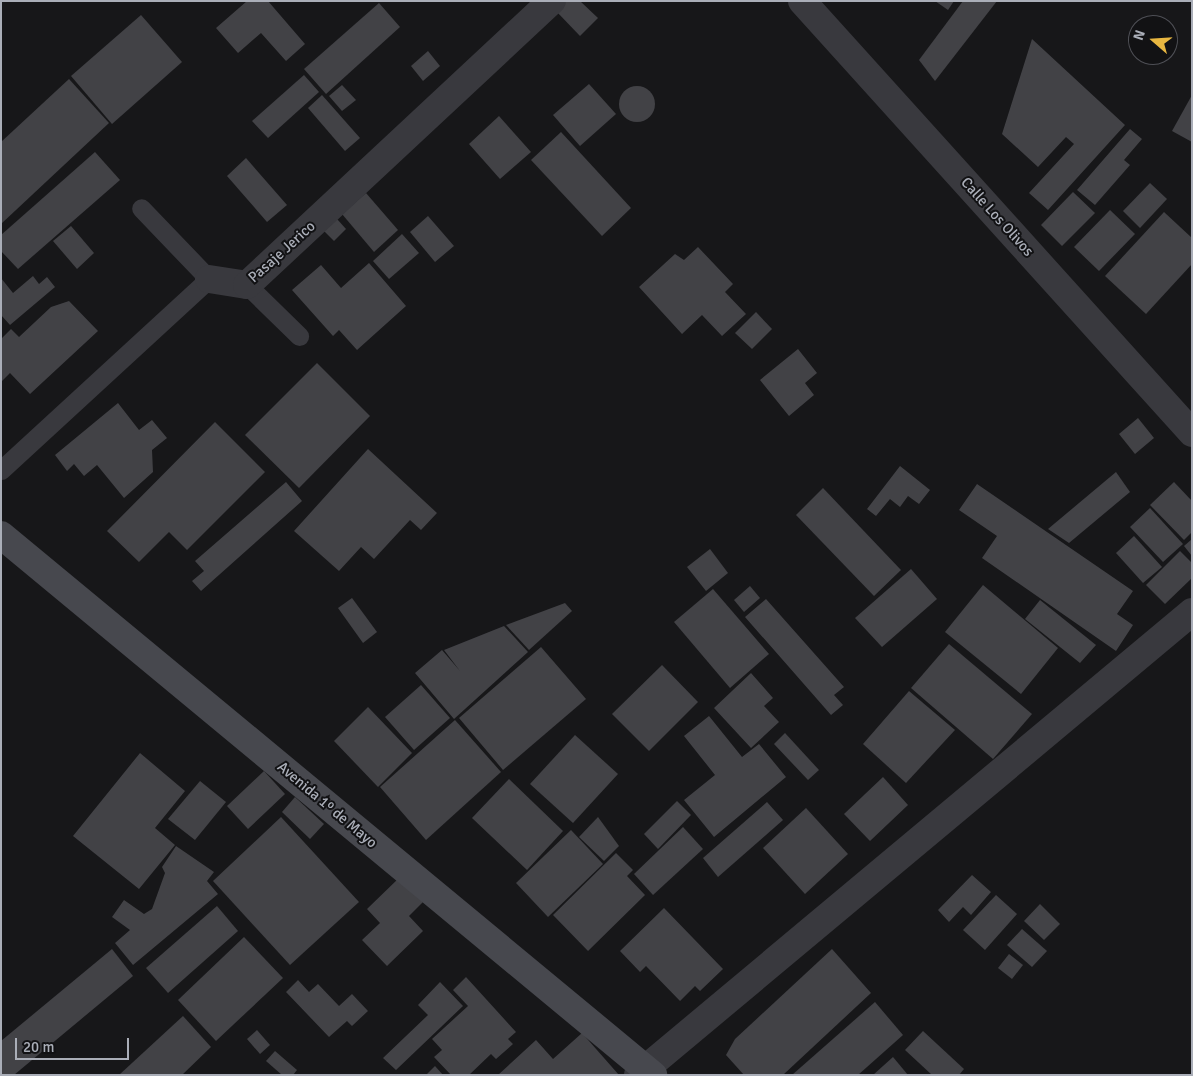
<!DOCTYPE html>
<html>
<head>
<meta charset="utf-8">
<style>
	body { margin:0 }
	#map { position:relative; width:1193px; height:1076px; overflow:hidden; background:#171719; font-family:Signika,sans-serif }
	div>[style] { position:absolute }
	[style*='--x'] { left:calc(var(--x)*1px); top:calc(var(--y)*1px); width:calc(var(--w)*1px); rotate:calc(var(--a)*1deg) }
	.building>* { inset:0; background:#424246 }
	.round { border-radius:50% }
	.lane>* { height:19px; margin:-9.5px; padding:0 9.5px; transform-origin:9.5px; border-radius:9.5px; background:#39393e }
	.street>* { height:28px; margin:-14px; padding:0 14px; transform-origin:14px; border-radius:14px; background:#39393e }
	.secondary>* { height:28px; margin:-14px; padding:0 14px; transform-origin:14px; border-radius:14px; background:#47484e }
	span { translate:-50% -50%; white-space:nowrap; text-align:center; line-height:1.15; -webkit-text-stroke:4px #121214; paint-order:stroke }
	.street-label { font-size:15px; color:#aaaeb8 }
	.frame { position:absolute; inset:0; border:2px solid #aaaeb8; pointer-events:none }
	.north { position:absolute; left:1128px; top:15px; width:50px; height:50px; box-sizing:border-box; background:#121214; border:1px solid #4f5056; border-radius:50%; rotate:289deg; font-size:14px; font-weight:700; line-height:20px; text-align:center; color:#aaaeb8 }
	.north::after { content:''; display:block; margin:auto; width:18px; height:22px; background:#e8b741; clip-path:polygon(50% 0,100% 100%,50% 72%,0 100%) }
	.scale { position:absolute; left:15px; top:1038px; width:114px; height:22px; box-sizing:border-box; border:2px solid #aaaeb8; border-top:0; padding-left:6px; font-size:15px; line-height:18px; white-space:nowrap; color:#aaaeb8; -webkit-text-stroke:4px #121214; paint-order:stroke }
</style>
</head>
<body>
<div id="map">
	<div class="building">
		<div style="clip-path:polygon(247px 1px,268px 1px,305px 44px,286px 61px,261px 33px,238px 53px,216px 28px)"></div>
		<div style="clip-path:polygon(566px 1px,580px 1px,598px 18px,580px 36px,556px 11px)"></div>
		<div style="clip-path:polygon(935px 1px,954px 1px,948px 10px)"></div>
		<div style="clip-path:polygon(963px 1px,997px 1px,935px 81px,919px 60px)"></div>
		<div style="clip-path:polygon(379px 3px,400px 27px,326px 94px,304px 69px)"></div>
		<div style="clip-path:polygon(141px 15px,182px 62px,112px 124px,71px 76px)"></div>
		<div style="clip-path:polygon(1032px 39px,1125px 125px,1048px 210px,1029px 193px,1074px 144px,1066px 137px,1038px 167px,1002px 134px)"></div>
		<div style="clip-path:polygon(428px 51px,440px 66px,423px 81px,411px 66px)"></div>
		<div style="clip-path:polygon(304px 75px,319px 92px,268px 138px,252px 121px)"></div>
		<div style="clip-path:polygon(69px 79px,109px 123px,1px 224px,1px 142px)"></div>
		<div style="clip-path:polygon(589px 84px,616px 114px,580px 146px,553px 115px)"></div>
		<div style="clip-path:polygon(342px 85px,356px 100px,342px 111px,329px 96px)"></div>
		<div class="round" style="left:619px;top:86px;width:36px;height:36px"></div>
		<div style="clip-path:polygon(322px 95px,360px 138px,345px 151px,308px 108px)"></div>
		<div style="clip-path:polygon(1192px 95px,1192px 142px,1172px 131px)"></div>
		<div style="clip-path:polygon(499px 116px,531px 152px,500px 179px,469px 144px)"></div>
		<div style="clip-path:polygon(1130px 129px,1142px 139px,1124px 160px,1130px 165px,1095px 205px,1077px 190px)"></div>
		<div style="clip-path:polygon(561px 132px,631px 208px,602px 236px,531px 160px)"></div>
		<div style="clip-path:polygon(95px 152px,120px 180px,18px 269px,1px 251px,1px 235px)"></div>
		<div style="clip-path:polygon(246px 158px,287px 205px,267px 222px,227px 176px)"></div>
		<div style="clip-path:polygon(1150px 183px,1167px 199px,1140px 228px,1123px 211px)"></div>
		<div style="clip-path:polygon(1073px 192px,1095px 213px,1062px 246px,1041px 225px)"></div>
		<div style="clip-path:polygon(366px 193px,398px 230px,374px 252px,342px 214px)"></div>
		<div style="clip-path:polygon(1110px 210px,1135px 234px,1099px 271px,1074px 247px)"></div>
		<div style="clip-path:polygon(1164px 212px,1192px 238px,1192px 264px,1146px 314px,1105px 276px)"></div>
		<div style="clip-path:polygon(428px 216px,454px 246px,435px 262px,410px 232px)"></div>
		<div style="clip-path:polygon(337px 219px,346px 229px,334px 241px,324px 231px)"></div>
		<div style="clip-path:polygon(71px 226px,94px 253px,77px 269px,53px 241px)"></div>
		<div style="clip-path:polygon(402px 234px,419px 253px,389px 279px,373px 261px)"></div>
		<div style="clip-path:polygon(698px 247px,733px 284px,725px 292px,746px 314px,722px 336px,702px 315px,682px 334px,639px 287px,675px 254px,684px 260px)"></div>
		<div style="clip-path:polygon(369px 263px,406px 306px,357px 350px,339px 330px,333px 336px,292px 290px,321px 265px,341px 288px)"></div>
		<div style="clip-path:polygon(33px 276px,39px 284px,47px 277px,55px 287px,10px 325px,1px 315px,1px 278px,13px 293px)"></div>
		<div style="clip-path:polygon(69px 301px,98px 331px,30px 394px,10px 373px,1px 382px,1px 339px,11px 329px,19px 337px,51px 307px)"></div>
		<div style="clip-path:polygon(756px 312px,772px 329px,752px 349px,735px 333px)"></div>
		<div style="clip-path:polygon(798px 349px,817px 373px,805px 383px,814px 395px,789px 416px,760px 380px)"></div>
		<div style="clip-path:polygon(317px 363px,370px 416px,299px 488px,245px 435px)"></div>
		<div style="clip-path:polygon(118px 403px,139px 430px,152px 420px,167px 438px,152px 450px,153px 472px,124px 498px,97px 465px,84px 476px,74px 464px,67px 471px,55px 455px)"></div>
		<div style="clip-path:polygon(1138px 418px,1154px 438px,1135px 454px,1119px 434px)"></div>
		<div style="clip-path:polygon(215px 422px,265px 472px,187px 550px,169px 532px,139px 562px,107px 531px)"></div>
		<div style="clip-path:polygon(368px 449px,437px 513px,421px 530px,410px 520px,374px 559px,361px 547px,339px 571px,294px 531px)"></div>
		<div style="clip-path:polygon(900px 466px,930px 490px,919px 504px,908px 496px,900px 507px,890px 499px,876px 516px,867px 509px)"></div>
		<div style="clip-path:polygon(1116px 472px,1130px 492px,1069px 543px,1048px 529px)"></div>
		<div style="clip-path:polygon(286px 482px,302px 501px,201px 591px,192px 581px,204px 571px,195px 561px)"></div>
		<div style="clip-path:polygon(1174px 482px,1192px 501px,1192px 532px,1184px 540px,1150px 505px)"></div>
		<div style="clip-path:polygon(977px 484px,1133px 591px,1117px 614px,1133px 625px,1116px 651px,982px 558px,997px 536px,959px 510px)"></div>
		<div style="clip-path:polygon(823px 488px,901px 570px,874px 596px,796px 515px)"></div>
		<div style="clip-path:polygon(1150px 508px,1183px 544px,1163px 562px,1130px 527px)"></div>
		<div style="clip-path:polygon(1134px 536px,1162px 567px,1143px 583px,1116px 553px)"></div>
		<div style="clip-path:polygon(1192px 539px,1192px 556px,1184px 546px)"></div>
		<div style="clip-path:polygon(710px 549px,728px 573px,706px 591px,687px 567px)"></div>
		<div style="clip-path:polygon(1180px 551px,1192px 563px,1192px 578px,1165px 604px,1146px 585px)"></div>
		<div style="clip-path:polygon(911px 569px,937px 599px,882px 647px,855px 618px)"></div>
		<div style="clip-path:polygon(983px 585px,1058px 648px,1021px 694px,945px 632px)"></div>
		<div style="clip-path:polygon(750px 586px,760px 598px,744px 612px,734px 600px)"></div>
		<div style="clip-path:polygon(713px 589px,769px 654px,730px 688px,674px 622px)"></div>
		<div style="clip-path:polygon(352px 598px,377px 632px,363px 643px,338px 608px)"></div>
		<div style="clip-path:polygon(766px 599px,844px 687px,834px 695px,843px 705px,831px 715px,745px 617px)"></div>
		<div style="clip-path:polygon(1040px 600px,1096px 645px,1080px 663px,1025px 619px)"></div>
		<div style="clip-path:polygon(565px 603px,572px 611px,529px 650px,506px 625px)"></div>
		<div style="clip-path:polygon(504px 626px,528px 652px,454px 719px,415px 673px,442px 650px,460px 671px,444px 650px)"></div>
		<div style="clip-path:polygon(949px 644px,1032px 714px,993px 759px,911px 688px)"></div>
		<div style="clip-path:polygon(541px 647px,586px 699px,503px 770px,459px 718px)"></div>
		<div style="clip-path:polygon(662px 665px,698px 702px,649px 751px,612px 714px)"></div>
		<div style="clip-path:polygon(751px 673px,773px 698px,764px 706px,779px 722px,751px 748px,714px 708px)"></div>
		<div style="clip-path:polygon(421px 685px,450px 718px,414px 750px,385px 717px)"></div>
		<div style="clip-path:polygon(909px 691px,955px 730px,906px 783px,863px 744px)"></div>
		<div style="clip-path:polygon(368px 707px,412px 753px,378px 787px,334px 741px)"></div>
		<div style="clip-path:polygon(709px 716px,742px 757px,759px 744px,786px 777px,714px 837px,684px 800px,715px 775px,684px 736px)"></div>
		<div style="clip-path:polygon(455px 720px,501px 772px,426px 840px,380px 787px)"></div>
		<div style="clip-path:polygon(785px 733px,819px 770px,808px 780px,774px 744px)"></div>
		<div style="clip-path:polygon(575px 735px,618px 774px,573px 823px,530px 784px)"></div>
		<div style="clip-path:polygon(140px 753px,185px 791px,155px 828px,175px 845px,139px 889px,73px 836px)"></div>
		<div style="clip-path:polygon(264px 771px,285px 794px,248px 829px,227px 806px)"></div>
		<div style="clip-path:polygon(883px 777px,908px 805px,870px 841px,844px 814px)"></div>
		<div style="clip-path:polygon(509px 779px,563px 831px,527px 870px,472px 818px)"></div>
		<div style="clip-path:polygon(200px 781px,226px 802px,195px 840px,168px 819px)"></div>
		<div style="clip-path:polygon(295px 797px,324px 824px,310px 839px,282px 812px)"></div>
		<div style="clip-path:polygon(677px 801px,691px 815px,658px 849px,644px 834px)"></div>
		<div style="clip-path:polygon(767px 802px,783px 820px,718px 877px,703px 858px)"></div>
		<div style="clip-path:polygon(806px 808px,848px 854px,805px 894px,763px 848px)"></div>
		<div style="clip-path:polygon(281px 817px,359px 902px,290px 965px,213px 881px)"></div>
		<div style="clip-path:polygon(598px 817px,619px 846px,604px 861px,579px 837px)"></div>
		<div style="clip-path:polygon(683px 827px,703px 849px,653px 895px,634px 874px)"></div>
		<div style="clip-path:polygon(571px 830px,603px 864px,548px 917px,516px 883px)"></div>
		<div style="clip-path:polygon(176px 846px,214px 872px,207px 881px,218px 894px,133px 965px,115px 943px,130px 930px,112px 917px,124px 900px,144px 914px,152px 909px,165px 873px,162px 867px)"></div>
		<div style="clip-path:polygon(616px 853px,633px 870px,627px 876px,645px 895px,588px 951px,553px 915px)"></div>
		<div style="clip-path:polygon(972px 875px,991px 892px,971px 915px,963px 907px,949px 922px,938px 910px)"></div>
		<div style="clip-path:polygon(401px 876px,425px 900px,409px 916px,423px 931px,387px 966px,362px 940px,380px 923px,367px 909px)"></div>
		<div style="clip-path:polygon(996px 895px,1017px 914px,985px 950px,963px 930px)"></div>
		<div style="clip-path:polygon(1040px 904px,1060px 924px,1044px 940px,1024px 921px)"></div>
		<div style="clip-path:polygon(217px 906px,238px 931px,168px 993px,146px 968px)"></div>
		<div style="clip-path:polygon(664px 908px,723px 969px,700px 991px,695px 986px,680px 1001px,646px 966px,640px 972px,620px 951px)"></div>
		<div style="clip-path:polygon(1022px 929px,1047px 951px,1032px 967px,1007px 945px)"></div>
		<div style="clip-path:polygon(244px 937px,283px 978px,216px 1041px,178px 1000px)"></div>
		<div style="clip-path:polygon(112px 949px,133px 976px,14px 1075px,1px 1075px,1px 1041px)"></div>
		<div style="clip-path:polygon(832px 949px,871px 993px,783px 1075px,744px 1075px,726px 1055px,735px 1039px)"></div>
		<div style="clip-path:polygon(1009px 954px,1023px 965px,1012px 979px,998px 968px)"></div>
		<div style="clip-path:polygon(466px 977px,516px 1032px,508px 1039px,513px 1044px,496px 1059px,491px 1054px,469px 1075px,451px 1075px,434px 1057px,442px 1050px,432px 1039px,468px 1006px,453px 990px)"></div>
		<div style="clip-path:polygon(298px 980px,309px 992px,318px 984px,339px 1006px,352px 994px,368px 1011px,352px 1026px,347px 1021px,329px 1037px,286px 992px)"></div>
		<div style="clip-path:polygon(440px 982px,463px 1006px,396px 1070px,383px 1058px,428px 1015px,418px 1005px)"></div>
		<div style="clip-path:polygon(875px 1002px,903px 1035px,858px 1075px,792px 1075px)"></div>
		<div style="clip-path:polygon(183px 1016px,211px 1047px,182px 1075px,119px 1075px)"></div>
		<div style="clip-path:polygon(257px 1030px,270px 1045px,260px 1054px,247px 1039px)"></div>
		<div style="clip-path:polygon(923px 1031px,964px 1069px,959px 1075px,932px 1075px,905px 1050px)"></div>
		<div style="clip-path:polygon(582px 1033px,619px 1075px,498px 1075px,536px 1040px,553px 1059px)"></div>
		<div style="clip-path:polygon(275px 1051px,297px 1070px,293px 1075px,282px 1075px,266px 1061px)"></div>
		<div style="clip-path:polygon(893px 1057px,908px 1075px,873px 1075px)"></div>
		<div style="clip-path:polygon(435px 1066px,443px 1075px,426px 1075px)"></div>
	</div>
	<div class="lane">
		<div style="--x:247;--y:285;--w:73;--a:44.4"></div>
		<div style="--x:1;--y:470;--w:282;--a:-42.6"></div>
		<div style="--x:209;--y:279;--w:98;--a:-133.8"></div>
	</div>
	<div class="street">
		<div style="--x:802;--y:1;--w:582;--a:47.92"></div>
		<div style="--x:209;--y:279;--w:38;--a:9"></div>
		<div style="--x:247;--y:285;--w:417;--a:-43"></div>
		<div style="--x:638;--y:1075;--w:722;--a:-39.89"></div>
	</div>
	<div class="secondary">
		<div style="--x:1;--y:535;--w:847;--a:39.63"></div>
	</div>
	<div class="street-label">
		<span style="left:997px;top:217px;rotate:48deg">Calle Los Olivos</span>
		<span style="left:282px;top:252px;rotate:-42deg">Pasaje Jerico</span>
		<span style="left:327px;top:805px;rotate:40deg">Avenida 1º de Mayo</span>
	</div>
	<div class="frame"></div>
	<div class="north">N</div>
	<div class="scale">20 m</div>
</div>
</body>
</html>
